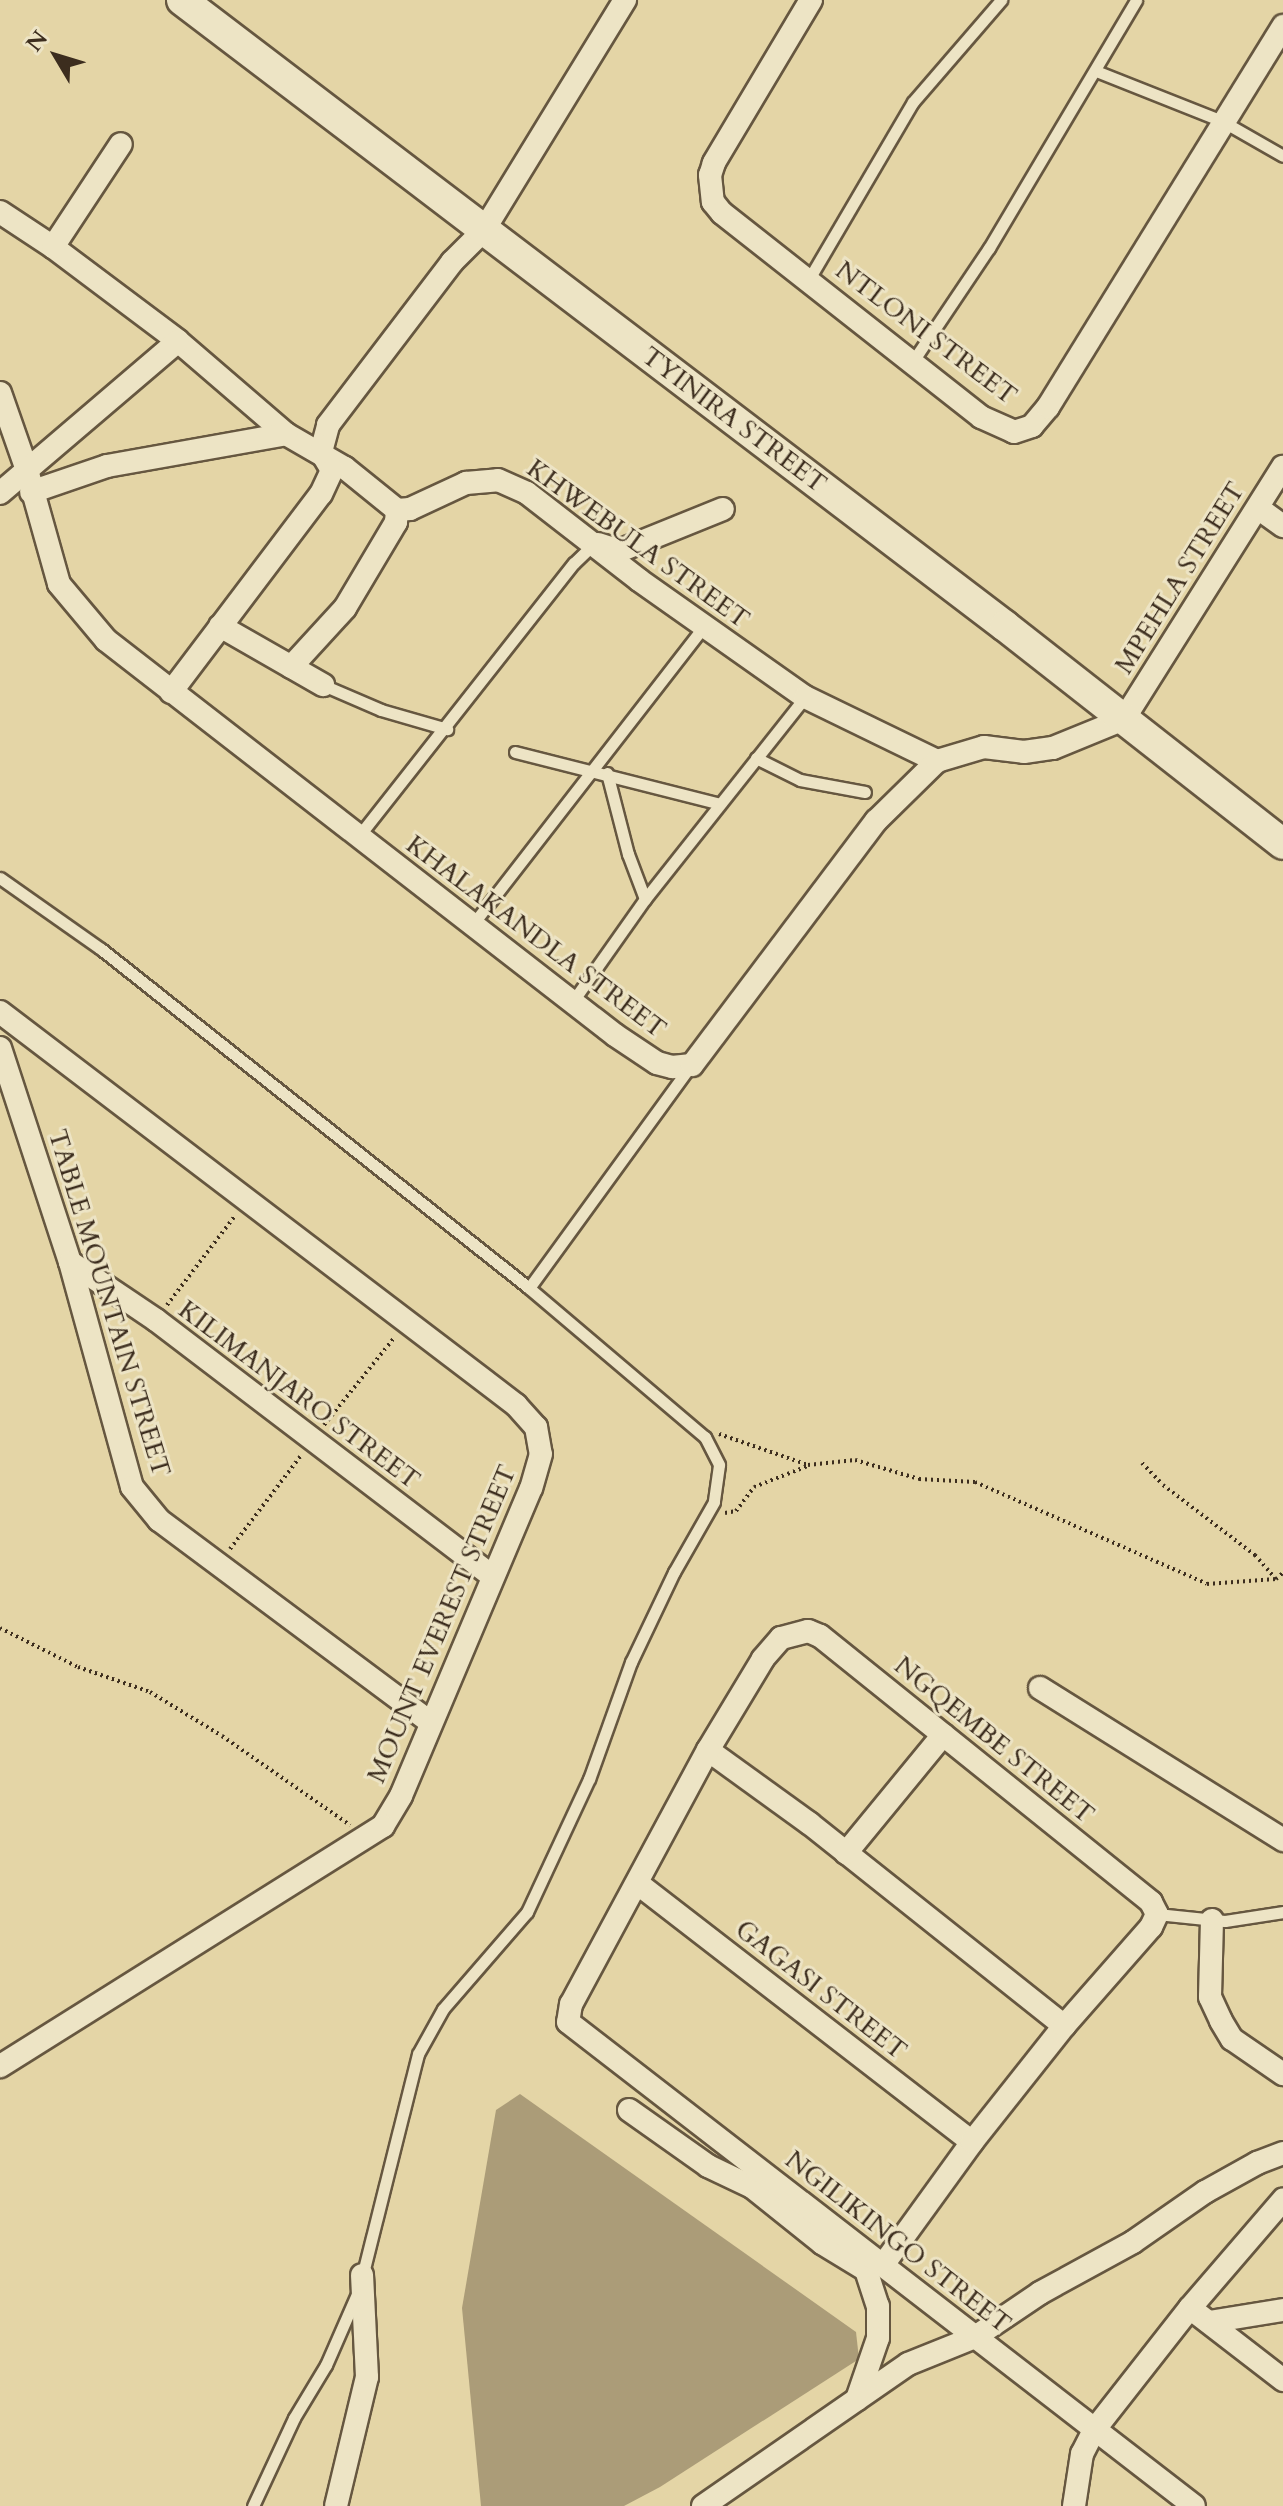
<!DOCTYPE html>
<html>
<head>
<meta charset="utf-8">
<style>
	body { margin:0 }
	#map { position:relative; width:1283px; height:2506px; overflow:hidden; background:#e4d5a6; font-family:Cardo,serif }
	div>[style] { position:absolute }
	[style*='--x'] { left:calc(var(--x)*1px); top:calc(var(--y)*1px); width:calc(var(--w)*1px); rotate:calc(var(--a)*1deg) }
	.water>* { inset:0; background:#ab9c78 }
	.path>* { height:4px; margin-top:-2px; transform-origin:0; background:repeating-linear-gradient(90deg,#3c2d1e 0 2px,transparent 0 6px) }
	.roads { filter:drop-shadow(2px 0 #665740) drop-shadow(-2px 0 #665740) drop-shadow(0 2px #665740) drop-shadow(0 -2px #665740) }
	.lane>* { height:11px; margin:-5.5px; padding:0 5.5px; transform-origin:5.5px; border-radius:5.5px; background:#ede4c5 }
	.street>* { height:22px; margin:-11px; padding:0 11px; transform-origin:11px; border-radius:11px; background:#ede4c5 }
	.secondary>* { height:30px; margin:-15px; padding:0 15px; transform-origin:15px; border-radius:15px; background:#ede4c5 }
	span { translate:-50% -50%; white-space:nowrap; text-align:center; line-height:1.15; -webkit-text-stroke:6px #ede4c5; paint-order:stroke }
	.street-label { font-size:26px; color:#3c2d1e }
	.north { position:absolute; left:16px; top:16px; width:80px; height:80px; -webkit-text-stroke:6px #ede4c5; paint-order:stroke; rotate:308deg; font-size:22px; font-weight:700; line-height:32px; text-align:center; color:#3c2d1e }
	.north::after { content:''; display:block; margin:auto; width:28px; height:36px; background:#3c2d1e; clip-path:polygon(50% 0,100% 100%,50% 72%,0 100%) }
</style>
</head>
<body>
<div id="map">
	<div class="water">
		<div style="clip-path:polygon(520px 2094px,856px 2332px,859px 2359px,660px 2487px,624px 2506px,481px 2506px,462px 2308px,496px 2110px)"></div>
	</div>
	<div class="path">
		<div style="--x:167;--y:1305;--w:111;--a:-52.7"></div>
		<div style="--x:324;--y:1425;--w:112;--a:-51.2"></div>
		<div style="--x:719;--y:1434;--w:94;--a:19.2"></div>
		<div style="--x:808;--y:1465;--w:47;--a:-6.1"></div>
		<div style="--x:855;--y:1460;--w:67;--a:16.5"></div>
		<div style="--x:919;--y:1479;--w:56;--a:3.1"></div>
		<div style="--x:975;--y:1482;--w:253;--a:23.7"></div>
		<div style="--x:1207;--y:1584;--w:69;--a:-4.1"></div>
		<div style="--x:1276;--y:1579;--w:9;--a:-41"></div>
		<div style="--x:1142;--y:1463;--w:30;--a:46"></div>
		<div style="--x:1163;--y:1485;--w:116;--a:37.3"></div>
		<div style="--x:1255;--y:1555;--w:32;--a:49"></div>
		<div style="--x:725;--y:1513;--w:11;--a:-10"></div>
		<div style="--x:736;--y:1511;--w:30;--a:-53"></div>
		<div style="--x:754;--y:1487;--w:58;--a:-21.3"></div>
		<div style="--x:230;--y:1549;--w:119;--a:-52.8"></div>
		<div style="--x:0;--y:1628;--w:87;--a:26.6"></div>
		<div style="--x:78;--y:1667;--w:76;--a:19.1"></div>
		<div style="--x:150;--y:1692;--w:84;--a:31.4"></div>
		<div style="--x:222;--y:1736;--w:156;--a:34.8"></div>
	</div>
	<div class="roads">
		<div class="lane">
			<div style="--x:1096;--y:71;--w:136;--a:21.6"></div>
			<div style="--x:1222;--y:121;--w:70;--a:29.8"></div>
			<div style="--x:809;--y:279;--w:205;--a:-59.6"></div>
			<div style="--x:913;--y:102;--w:135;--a:-49.2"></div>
			<div style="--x:913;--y:361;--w:136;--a:-56.1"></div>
			<div style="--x:989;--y:248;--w:288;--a:-59.3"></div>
			<div style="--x:323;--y:685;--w:63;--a:23.3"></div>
			<div style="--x:381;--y:710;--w:69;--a:16.1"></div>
			<div style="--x:515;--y:752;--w:211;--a:14.2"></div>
			<div style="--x:756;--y:758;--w:49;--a:26.6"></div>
			<div style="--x:800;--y:780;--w:66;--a:10.5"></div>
			<div style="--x:607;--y:773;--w:84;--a:75.5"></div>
			<div style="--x:628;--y:854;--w:48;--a:69.3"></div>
			<div style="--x:358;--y:837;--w:349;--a:-51.8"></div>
			<div style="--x:574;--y:563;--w:28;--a:-44"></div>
			<div style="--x:0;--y:878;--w:123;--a:35.1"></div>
			<div style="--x:101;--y:949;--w:546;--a:38.38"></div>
			<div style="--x:529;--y:1288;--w:231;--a:40.3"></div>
			<div style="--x:705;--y:1437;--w:31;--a:63"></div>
			<div style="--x:719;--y:1465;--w:37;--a:98"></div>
			<div style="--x:714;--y:1502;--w:81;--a:119.7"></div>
			<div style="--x:674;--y:1572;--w:100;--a:115.5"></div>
			<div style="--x:631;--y:1662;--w:124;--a:109.7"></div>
			<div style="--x:589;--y:1779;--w:147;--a:115"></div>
			<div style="--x:527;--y:1912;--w:128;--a:130.9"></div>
			<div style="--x:443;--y:2009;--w:51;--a:119.1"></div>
			<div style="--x:418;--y:2054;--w:230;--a:104.1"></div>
			<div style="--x:473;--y:924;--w:377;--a:-52.2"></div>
			<div style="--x:573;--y:1001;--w:125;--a:-54.8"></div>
			<div style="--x:645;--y:899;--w:258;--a:-51.6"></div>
			<div style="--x:529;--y:1288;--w:276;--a:-54"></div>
			<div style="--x:1157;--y:1914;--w:68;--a:5.9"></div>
			<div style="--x:1225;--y:1921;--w:59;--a:-8.8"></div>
			<div style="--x:253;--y:2506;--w:97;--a:-65"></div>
			<div style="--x:294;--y:2418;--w:62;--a:-58.9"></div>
			<div style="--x:326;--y:2365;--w:77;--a:-66.4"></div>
		</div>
		<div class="street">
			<div style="--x:811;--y:0;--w:190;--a:120.8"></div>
			<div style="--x:714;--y:163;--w:13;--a:108"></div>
			<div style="--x:710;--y:175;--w:27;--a:84"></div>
			<div style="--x:713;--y:202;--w:14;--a:51"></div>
			<div style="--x:722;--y:213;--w:330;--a:38.2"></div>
			<div style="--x:981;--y:417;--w:36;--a:24"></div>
			<div style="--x:1014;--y:432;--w:19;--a:-18"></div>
			<div style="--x:1032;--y:426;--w:25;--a:-50"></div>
			<div style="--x:1048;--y:407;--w:448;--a:-58.3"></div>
			<div style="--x:0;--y:212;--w:64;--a:33.4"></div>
			<div style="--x:53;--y:247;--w:156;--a:36.9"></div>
			<div style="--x:178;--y:341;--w:143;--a:40.7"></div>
			<div style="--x:286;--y:434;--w:68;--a:30"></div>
			<div style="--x:345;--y:468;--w:67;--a:38.9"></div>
			<div style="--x:397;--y:510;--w:13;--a:-4"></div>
			<div style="--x:410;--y:509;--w:62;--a:-24.9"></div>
			<div style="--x:466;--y:483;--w:32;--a:-5"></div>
			<div style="--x:498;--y:480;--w:32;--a:24"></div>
			<div style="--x:527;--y:493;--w:142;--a:37.8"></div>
			<div style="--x:639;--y:580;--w:203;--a:35.2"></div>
			<div style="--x:805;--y:697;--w:147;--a:25.9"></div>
			<div style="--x:53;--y:247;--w:123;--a:-56.6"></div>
			<div style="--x:0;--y:393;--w:82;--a:70.7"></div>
			<div style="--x:27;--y:470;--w:118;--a:74.3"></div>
			<div style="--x:59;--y:584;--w:73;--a:50"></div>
			<div style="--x:106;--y:640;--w:644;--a:37.81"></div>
			<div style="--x:615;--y:1035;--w:50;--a:33.7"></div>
			<div style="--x:657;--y:1063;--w:16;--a:15"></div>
			<div style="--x:672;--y:1067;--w:20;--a:-6"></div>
			<div style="--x:692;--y:1065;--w:306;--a:-53"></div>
			<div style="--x:876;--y:821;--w:86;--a:-44.5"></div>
			<div style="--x:937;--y:761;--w:49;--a:-16.6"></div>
			<div style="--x:984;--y:747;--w:40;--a:7.1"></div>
			<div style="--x:1024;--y:752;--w:29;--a:-8"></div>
			<div style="--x:1053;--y:748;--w:77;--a:-22.2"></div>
			<div style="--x:1124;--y:719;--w:298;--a:-57.8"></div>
			<div style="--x:31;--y:492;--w:80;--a:-18.9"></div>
			<div style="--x:107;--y:466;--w:182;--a:-10.1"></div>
			<div style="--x:0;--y:493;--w:234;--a:-40.5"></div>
			<div style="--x:1258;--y:508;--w:31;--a:36"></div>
			<div style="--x:598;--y:544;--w:22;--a:18"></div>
			<div style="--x:619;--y:551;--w:112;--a:-22"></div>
			<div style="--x:220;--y:626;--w:119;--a:29.8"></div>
			<div style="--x:291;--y:667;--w:80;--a:-47.5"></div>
			<div style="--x:345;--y:608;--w:100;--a:-59.3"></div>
			<div style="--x:396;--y:522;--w:12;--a:-85"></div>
			<div style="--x:171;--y:692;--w:248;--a:-52.9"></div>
			<div style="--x:321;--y:494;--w:26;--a:-65"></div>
			<div style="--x:332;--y:470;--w:21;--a:-121"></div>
			<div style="--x:321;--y:452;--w:28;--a:-75"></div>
			<div style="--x:328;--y:425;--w:205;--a:-52.7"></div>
			<div style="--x:452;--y:262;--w:45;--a:-45"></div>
			<div style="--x:484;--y:230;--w:270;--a:-58.5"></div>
			<div style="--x:0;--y:1012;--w:649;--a:37.29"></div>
			<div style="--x:516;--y:1405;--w:30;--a:48"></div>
			<div style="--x:536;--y:1427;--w:27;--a:80"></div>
			<div style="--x:541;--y:1454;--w:35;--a:106"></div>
			<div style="--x:531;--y:1488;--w:334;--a:112.9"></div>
			<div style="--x:401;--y:1796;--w:35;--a:121"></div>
			<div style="--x:383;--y:1826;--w:452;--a:147.9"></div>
			<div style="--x:0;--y:1048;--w:225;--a:71.9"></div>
			<div style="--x:70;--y:1262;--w:233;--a:74.6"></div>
			<div style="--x:132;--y:1487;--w:43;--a:50.7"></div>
			<div style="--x:159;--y:1520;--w:338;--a:36.7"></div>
			<div style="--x:70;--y:1262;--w:104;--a:34"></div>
			<div style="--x:156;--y:1320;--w:422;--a:37.3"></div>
			<div style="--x:1040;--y:1688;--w:287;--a:32"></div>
			<div style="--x:708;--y:1750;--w:125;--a:35.9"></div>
			<div style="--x:809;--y:1823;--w:326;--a:38.5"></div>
			<div style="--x:846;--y:1853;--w:153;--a:-50.6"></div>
			<div style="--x:637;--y:1883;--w:423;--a:37.7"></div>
			<div style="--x:1212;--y:1920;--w:77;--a:91.5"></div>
			<div style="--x:1210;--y:1997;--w:26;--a:65"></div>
			<div style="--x:1221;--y:2021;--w:21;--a:59"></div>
			<div style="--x:1232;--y:2039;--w:62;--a:34.5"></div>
			<div style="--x:629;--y:2110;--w:97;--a:35.3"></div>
			<div style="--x:708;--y:2166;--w:49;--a:25.5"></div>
			<div style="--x:752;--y:2187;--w:90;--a:38.7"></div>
			<div style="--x:822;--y:2243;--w:52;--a:31.5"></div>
			<div style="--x:866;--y:2270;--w:38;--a:72"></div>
			<div style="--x:878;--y:2306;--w:32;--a:90"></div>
			<div style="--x:878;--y:2338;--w:65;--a:109"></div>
			<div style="--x:883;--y:2265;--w:152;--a:-54.1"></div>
			<div style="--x:972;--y:2142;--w:148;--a:-51.6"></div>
			<div style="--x:1064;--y:2026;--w:132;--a:-48.7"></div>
			<div style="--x:1151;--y:1927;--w:14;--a:-65"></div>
			<div style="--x:1157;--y:1914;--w:13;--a:-117"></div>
			<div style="--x:1151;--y:1902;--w:425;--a:-141.2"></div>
			<div style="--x:820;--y:1636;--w:13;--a:-157"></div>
			<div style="--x:808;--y:1631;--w:28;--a:165"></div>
			<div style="--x:781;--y:1638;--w:28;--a:131"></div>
			<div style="--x:763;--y:1659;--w:106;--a:121.1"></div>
			<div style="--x:708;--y:1750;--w:289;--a:118.3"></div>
			<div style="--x:571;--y:2004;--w:18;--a:99"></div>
			<div style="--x:568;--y:2022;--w:791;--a:37.71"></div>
			<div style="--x:1190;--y:2308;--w:118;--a:37.7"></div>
			<div style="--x:1209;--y:2322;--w:75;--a:-9.2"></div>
			<div style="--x:336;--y:2506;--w:133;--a:-76.5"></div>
			<div style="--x:367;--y:2377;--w:102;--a:-92.8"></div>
			<div style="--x:703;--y:2506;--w:249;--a:-34.7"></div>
			<div style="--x:908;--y:2364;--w:72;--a:-21.9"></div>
			<div style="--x:975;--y:2337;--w:78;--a:-34.1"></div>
			<div style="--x:1040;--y:2293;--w:106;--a:-28.7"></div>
			<div style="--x:1133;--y:2242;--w:88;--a:-34.8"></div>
			<div style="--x:1205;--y:2192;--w:60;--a:-29.1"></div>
			<div style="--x:1257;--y:2163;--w:28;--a:-21"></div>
			<div style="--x:1074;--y:2506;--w:53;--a:-81.3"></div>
			<div style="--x:1082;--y:2454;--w:28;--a:-63"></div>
			<div style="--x:1095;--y:2429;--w:154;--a:-51.9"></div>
			<div style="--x:1190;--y:2308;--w:143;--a:-49.3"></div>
		</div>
		<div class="secondary">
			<div style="--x:182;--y:0;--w:1034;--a:37.26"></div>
			<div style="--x:1005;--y:626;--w:353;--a:38.1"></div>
		</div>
	</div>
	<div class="street-label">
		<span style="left:926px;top:333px;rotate:37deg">NTLONI STREET</span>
		<span style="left:734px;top:420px;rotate:37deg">TYINIRA STREET</span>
		<span style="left:638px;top:544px;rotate:36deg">KHWEBULA STREET</span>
		<span style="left:1180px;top:578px;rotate:-58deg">MPEHLA STREET</span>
		<span style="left:536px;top:937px;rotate:37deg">KHALAKANDLA STREET</span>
		<span style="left:109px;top:1303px;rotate:73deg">TABLE MOUNTAIN STREET</span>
		<span style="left:299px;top:1395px;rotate:37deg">KILIMANJARO STREET</span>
		<span style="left:442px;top:1624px;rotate:-67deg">MOUNT EVEREST STREET</span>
		<span style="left:994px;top:1740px;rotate:39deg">NGQEMBE STREET</span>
		<span style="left:821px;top:1990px;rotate:38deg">GAGASI STREET</span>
		<span style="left:898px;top:2242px;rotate:38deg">NGILIKINGO STREET</span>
	</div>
	<div class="north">N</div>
</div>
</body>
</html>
